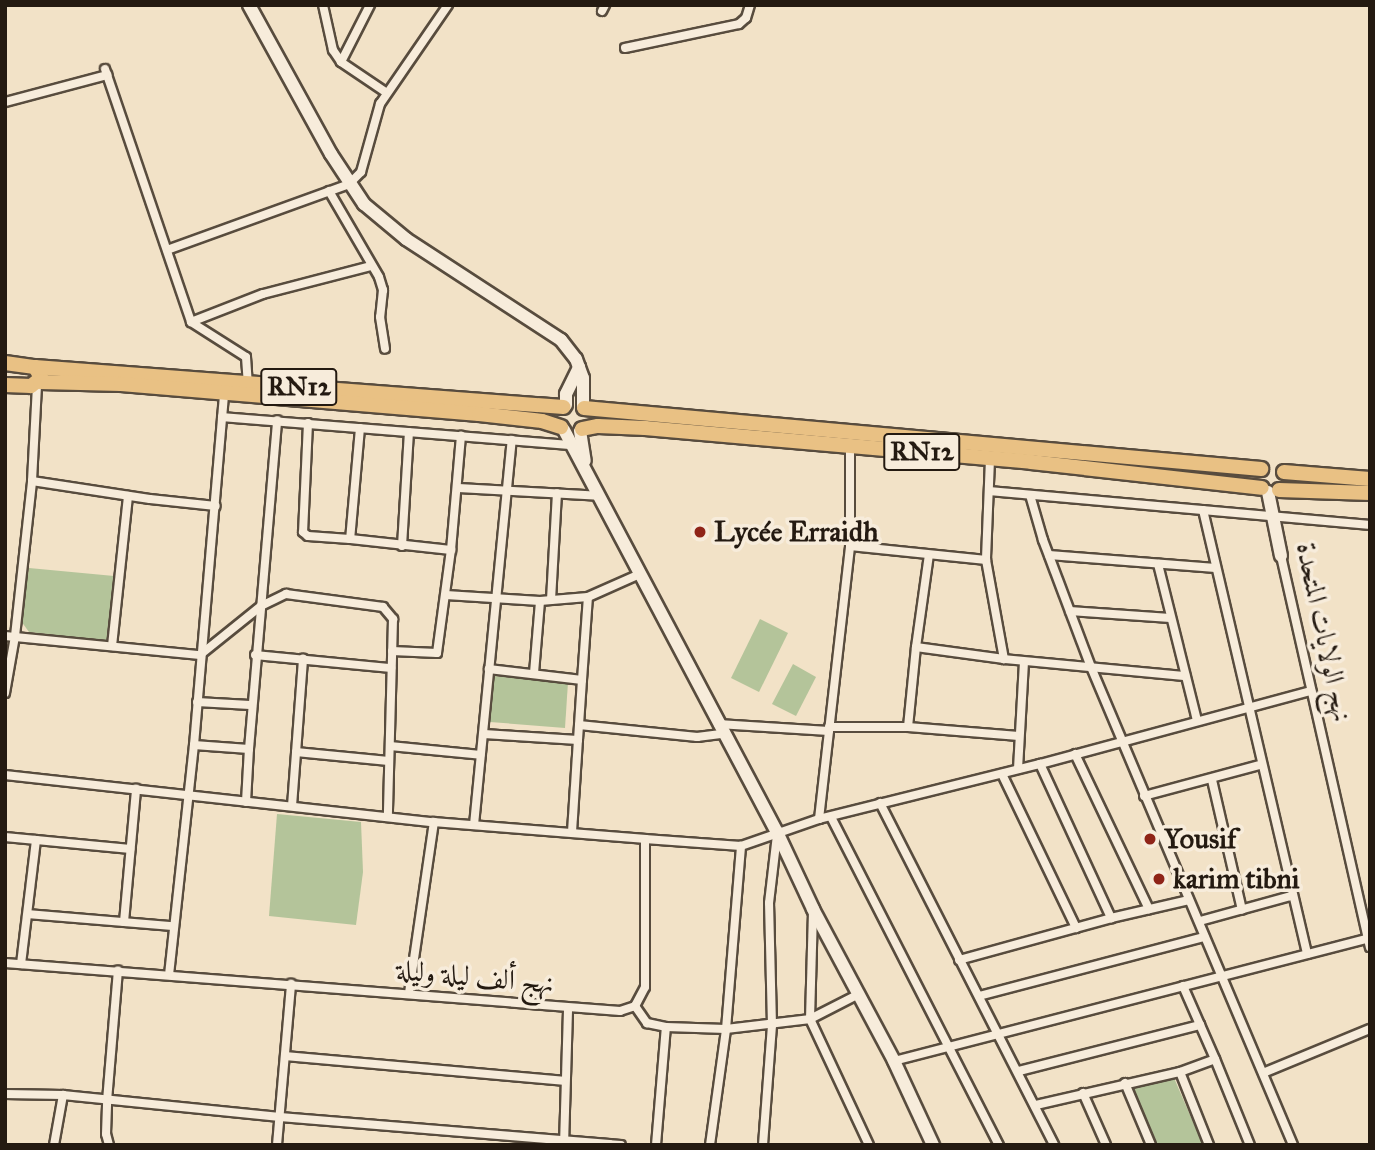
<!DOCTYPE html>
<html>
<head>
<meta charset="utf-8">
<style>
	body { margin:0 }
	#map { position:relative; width:1375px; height:1150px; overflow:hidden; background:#f2e2c7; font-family:"IM FELL Great Primer",Amiri,serif }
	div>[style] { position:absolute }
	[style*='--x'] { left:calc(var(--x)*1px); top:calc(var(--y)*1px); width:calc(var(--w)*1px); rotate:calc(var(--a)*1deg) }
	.green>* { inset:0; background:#b4c49a }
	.roads { filter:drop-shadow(2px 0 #584c3e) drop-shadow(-2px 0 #584c3e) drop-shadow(0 2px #584c3e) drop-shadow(0 -2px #584c3e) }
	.street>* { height:8px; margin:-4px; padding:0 4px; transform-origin:4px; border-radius:4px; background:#f7ecdb }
	.secondary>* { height:12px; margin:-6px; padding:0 6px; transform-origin:6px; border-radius:6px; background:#f7ecdb }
	.highway>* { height:14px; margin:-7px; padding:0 7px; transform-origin:7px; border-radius:7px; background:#e9c184 }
	.dots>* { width:19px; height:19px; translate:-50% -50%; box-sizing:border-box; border:4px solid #f7ecdb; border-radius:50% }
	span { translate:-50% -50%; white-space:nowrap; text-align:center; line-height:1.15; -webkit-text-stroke:7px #f7ecdb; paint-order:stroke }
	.shield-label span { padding:2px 5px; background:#f7ecdb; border:2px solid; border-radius:5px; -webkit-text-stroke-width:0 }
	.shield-label { font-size:26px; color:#241a11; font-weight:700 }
	.poi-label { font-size:28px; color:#241a11; font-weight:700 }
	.left { translate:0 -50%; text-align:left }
	.street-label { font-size:28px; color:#241a11 }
	.frame { position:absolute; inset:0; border:7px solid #241a11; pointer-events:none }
</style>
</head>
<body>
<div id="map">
	<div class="green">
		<div style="clip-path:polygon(29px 568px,114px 576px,109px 641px,29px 632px,21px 621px)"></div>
		<div style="clip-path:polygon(760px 619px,788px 633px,759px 692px,731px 678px)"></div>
		<div style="clip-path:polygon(793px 664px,816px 677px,796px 716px,772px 704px)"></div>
		<div style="clip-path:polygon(493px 676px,568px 682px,565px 728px,490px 722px)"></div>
		<div style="clip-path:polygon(277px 814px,361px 822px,363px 872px,356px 925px,269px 916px)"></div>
		<div style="clip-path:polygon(1174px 1078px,1203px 1145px,1156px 1145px,1132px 1092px,1134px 1086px)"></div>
	</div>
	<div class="roads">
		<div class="street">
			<div style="--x:323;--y:5;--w:46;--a:77.5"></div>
			<div style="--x:333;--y:50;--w:14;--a:56"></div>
			<div style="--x:341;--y:62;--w:55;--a:34"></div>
			<div style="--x:602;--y:11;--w:7;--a:-63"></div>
			<div style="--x:625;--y:48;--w:116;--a:-11.9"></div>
			<div style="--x:739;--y:24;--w:9;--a:-41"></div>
			<div style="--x:746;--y:18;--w:14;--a:-73"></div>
			<div style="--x:341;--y:62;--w:64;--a:-63"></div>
			<div style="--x:105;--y:69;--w:267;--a:71.2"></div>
			<div style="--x:191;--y:322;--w:65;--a:32.5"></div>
			<div style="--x:246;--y:357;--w:26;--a:86"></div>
			<div style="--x:5;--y:102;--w:106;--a:-14.8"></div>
			<div style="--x:329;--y:191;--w:99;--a:59.8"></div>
			<div style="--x:379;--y:277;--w:14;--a:73"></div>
			<div style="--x:383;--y:290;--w:27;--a:96"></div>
			<div style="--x:380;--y:317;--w:32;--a:81"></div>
			<div style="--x:167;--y:250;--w:194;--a:-19.9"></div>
			<div style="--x:349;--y:184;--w:17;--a:-45"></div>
			<div style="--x:361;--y:172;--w:71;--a:-74.4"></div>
			<div style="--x:380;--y:104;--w:120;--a:-55.5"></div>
			<div style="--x:191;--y:322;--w:77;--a:-21.3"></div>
			<div style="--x:263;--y:294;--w:112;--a:-14.5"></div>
			<div style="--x:222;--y:417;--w:351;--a:4.6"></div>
			<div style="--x:308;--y:423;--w:109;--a:92.6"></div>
			<div style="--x:303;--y:532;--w:6;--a:39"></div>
			<div style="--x:308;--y:536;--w:42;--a:4.1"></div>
			<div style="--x:360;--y:428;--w:111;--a:95.1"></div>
			<div style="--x:350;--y:539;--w:102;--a:6.2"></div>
			<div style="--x:451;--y:550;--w:115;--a:-85"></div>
			<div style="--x:990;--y:459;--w:101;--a:92.3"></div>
			<div style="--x:986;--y:560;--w:101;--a:79.7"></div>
			<div style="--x:1004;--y:659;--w:182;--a:5.4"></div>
			<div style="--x:32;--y:481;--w:119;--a:8.7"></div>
			<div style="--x:150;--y:499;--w:66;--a:6.1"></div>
			<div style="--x:458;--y:488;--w:141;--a:3.2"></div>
			<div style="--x:989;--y:491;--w:383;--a:5.1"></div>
			<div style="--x:1030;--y:495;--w:47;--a:73.9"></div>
			<div style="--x:1043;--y:540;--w:136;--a:69.3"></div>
			<div style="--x:1091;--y:667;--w:519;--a:67.09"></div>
			<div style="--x:1203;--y:510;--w:456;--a:76.8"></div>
			<div style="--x:402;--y:546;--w:114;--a:-86.5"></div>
			<div style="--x:850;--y:546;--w:137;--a:5.9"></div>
			<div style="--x:1049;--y:555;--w:167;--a:4.5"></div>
			<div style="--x:1281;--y:556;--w:401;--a:77.2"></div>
			<div style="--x:1158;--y:564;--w:161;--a:76"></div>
			<div style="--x:446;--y:595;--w:94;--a:3.7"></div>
			<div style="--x:540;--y:601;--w:48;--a:-4.8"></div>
			<div style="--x:588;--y:597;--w:57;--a:-23.9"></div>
			<div style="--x:551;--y:600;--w:107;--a:-86.8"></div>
			<div style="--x:1070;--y:611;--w:100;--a:4"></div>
			<div style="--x:5;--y:636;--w:196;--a:5.6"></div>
			<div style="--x:200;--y:655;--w:78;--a:-38.8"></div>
			<div style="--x:261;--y:606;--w:28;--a:-26"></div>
			<div style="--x:286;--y:594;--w:98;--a:7.6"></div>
			<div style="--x:383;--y:607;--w:16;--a:50"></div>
			<div style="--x:393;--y:619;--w:197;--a:91.5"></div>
			<div style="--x:112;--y:646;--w:151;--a:-83.9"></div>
			<div style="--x:916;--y:647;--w:93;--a:-82"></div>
			<div style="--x:392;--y:651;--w:45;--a:2.5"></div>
			<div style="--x:437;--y:653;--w:104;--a:-82.3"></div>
			<div style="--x:255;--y:655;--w:137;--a:5.5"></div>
			<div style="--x:534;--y:673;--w:72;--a:-85.2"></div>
			<div style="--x:582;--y:680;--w:83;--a:-85.9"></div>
			<div style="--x:5;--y:693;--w:58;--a:-80"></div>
			<div style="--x:15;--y:636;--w:156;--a:-83.7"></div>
			<div style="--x:32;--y:481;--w:96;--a:-87"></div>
			<div style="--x:197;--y:702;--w:53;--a:3.2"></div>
			<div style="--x:718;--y:724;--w:111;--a:3.6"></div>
			<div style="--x:579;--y:725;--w:119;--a:5.8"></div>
			<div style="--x:697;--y:737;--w:26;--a:-7"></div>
			<div style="--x:829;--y:727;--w:79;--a:0"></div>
			<div style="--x:908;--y:727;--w:80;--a:-84.3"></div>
			<div style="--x:916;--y:647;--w:89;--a:7.8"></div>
			<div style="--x:908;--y:727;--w:111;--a:4.6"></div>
			<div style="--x:484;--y:734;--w:94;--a:3.7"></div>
			<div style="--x:578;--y:740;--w:60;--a:-86.2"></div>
			<div style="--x:582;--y:680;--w:94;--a:-173.3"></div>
			<div style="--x:194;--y:745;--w:55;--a:4.2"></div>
			<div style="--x:249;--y:749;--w:330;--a:-85.1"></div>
			<div style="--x:390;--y:746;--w:91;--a:5.6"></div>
			<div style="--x:296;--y:752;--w:93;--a:5.5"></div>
			<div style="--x:1075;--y:754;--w:172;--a:64.5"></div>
			<div style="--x:1040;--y:764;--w:170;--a:65.2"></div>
			<div style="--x:1018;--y:769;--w:107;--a:-86.8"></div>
			<div style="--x:1002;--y:774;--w:171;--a:64.3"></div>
			<div style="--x:5;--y:775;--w:432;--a:6.3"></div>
			<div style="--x:434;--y:822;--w:212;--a:4.6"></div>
			<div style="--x:1212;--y:780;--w:133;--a:77"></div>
			<div style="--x:1144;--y:796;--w:120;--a:-15"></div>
			<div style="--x:246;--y:802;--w:53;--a:-86.8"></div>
			<div style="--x:880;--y:803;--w:384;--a:63"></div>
			<div style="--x:292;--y:806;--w:148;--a:-85.7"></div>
			<div style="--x:831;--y:817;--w:369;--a:62.9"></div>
			<div style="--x:819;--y:819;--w:275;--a:-83.5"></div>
			<div style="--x:850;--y:546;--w:99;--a:-90"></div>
			<div style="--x:474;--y:825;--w:387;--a:-84.4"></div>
			<div style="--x:572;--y:832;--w:92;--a:-86.3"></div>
			<div style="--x:5;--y:837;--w:126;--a:5.5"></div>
			<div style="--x:28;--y:914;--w:144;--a:4.8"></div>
			<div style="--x:1200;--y:921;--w:94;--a:-15.4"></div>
			<div style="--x:124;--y:922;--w:134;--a:-84.8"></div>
			<div style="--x:959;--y:960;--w:158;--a:-15.4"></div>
			<div style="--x:1111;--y:918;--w:80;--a:-13"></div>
			<div style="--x:5;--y:963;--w:617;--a:4.46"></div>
			<div style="--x:620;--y:1011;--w:16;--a:-18"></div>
			<div style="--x:635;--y:1006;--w:21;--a:-62"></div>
			<div style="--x:645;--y:987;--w:148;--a:-90"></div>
			<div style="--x:645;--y:839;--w:96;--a:4.2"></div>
			<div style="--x:741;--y:846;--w:83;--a:-19.1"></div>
			<div style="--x:819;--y:819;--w:228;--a:-14"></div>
			<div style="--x:1040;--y:764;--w:281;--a:-15.1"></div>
			<div style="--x:21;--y:964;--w:125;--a:-83.1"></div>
			<div style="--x:169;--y:975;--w:231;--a:-83.8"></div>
			<div style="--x:194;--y:745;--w:354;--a:-85.1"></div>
			<div style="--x:1183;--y:986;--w:80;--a:66.3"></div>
			<div style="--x:409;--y:993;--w:173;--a:-81.7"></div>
			<div style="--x:857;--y:995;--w:53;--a:152.9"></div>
			<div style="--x:810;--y:1019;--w:139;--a:64.9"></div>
			<div style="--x:979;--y:996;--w:233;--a:-14.7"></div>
			<div style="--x:635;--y:1006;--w:21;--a:55"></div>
			<div style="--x:647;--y:1023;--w:19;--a:12"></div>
			<div style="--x:666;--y:1027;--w:60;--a:1.9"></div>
			<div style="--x:726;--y:1029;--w:85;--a:-6.8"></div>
			<div style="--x:810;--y:1019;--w:106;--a:-88.4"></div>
			<div style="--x:286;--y:1056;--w:280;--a:5.1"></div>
			<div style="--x:894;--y:1061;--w:490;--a:-14.5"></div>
			<div style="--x:1019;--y:1071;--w:187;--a:-14.3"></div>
			<div style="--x:1180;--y:1072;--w:79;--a:68.3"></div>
			<div style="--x:1263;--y:1073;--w:116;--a:-22.4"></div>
			<div style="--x:1125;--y:1083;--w:67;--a:67.2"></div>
			<div style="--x:1083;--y:1093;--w:57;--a:66.1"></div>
			<div style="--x:5;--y:1094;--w:58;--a:1"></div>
			<div style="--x:63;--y:1095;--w:218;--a:5.8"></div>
			<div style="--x:280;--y:1117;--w:342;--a:4.7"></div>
			<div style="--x:1036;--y:1105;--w:148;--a:-12.9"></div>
			<div style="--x:1180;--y:1072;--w:37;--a:-20"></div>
			<div style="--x:1215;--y:1059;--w:93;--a:67.9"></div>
			<div style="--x:54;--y:1145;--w:51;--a:-79.8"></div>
			<div style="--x:109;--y:1145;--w:11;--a:-105"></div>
			<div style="--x:106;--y:1134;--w:33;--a:-88"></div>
			<div style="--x:107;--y:1101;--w:131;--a:-85.2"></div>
			<div style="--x:277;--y:1145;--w:162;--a:-85"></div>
			<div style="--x:564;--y:1145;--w:137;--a:-88.3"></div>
			<div style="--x:656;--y:1145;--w:118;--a:-85.2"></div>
			<div style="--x:710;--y:1145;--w:117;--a:-82.1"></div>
			<div style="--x:726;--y:1029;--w:184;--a:-85.3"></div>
			<div style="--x:763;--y:1145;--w:120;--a:-85.7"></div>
			<div style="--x:772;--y:1025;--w:122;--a:-91.4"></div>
			<div style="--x:769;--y:903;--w:68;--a:-83.3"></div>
		</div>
		<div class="secondary">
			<div style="--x:249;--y:5;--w:170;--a:61.2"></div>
			<div style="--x:331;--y:154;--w:60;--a:56.6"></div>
			<div style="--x:364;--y:204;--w:55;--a:39.8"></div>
			<div style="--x:406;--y:239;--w:185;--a:33.1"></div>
			<div style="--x:561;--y:340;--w:24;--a:52"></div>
			<div style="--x:576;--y:359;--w:20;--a:70"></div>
			<div style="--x:583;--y:378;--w:29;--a:90"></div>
			<div style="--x:566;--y:405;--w:11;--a:-90"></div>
			<div style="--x:566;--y:394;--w:30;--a:-64"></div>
			<div style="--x:564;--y:430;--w:455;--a:62.1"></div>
			<div style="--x:777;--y:832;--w:85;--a:64.9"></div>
			<div style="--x:813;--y:909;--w:172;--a:61.9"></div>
			<div style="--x:894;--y:1061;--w:93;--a:65.1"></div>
			<div style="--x:580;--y:431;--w:30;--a:81"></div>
			<div style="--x:1268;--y:492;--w:65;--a:78.5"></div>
		</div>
		<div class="highway">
			<div style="--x:5;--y:363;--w:30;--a:8"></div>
			<div style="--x:35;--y:367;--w:13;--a:61"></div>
			<div style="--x:41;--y:378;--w:13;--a:141"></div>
			<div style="--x:31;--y:386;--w:26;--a:-178"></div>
			<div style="--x:35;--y:367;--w:530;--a:4.33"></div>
			<div style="--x:40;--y:382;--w:81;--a:1.4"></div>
			<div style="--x:121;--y:384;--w:359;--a:4.8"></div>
			<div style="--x:479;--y:414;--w:63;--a:6.3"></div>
			<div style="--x:542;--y:421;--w:20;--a:18"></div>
			<div style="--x:584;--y:408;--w:680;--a:5.15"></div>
			<div style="--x:582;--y:429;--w:16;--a:-11"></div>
			<div style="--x:598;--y:426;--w:47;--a:2.4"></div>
			<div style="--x:645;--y:428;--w:114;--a:5"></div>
			<div style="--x:759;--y:438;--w:273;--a:5"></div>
			<div style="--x:1031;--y:462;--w:232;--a:6.4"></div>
			<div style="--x:1284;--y:472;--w:86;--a:4.7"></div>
			<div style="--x:1279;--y:490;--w:91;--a:1.9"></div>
		</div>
	</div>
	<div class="dots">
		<div style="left:700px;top:532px;background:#8f2418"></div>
		<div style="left:1150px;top:839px;background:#8f2418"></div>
		<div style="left:1159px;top:879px;background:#8f2418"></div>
	</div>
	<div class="shield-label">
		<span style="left:299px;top:387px">RN12</span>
		<span style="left:922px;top:452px">RN12</span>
	</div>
	<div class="poi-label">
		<span class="left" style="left:714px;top:532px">Lycée Erraidh</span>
		<span class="left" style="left:1164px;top:839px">Yousif</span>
		<span class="left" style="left:1173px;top:879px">karim tibni</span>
	</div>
	<div class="street-label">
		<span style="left:1324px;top:632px;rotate:78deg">نهج الولايات المتحدة</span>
		<span style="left:475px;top:977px;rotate:5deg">نهج ألف ليلة وليلة</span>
	</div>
	<div class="frame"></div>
</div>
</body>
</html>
